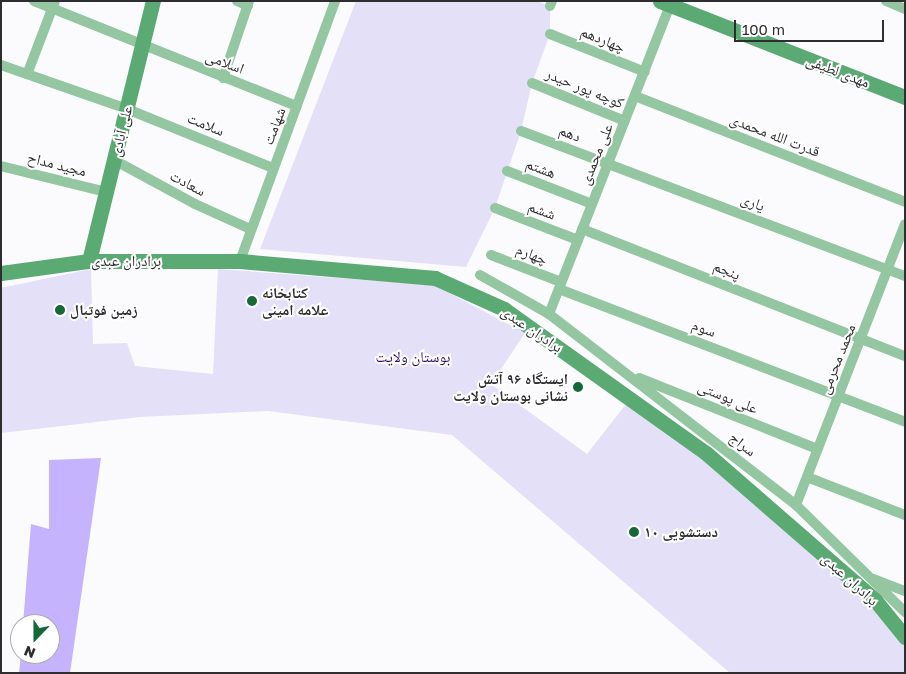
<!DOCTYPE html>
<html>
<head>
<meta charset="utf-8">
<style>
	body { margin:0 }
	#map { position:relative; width:906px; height:674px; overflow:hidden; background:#fbfbfe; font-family:"Golos Text","Noto Naskh Arabic",sans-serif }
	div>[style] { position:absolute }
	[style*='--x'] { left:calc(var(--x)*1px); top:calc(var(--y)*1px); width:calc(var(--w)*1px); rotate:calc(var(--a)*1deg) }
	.green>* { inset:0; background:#e4e0f7 }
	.forest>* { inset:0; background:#c5b3fd }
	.street>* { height:10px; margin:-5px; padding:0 5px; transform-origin:5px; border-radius:5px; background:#93c6a1 }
	.secondary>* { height:15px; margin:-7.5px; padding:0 7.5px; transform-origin:7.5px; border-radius:7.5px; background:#5baa74 }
	.dots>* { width:14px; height:14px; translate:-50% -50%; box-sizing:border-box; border:2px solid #fff; border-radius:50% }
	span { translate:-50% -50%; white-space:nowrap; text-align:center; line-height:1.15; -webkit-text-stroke:4px #fff; paint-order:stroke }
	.street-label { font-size:15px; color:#2e2e30 }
	.poi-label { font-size:15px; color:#2e2e30; font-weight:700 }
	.left { translate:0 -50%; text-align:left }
	.right { translate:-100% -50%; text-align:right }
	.park-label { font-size:15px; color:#320f64 }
	.frame { position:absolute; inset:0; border:2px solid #2e2e30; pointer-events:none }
	.north { position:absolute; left:10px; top:614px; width:50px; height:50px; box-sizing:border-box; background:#fff; border:1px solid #ababac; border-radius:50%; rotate:202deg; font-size:14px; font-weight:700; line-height:20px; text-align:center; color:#2e2e30 }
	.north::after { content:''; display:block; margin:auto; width:18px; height:22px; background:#156838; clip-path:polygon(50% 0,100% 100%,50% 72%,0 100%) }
	.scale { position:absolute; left:734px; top:20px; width:150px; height:22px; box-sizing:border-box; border:2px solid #2e2e30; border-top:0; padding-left:6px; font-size:15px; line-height:18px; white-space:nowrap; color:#2e2e30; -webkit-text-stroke:4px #fff; paint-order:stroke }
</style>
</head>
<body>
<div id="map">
	<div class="green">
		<div style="clip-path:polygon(356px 1px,536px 1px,550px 6px,550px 34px,532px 83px,521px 131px,495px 208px,466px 267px,260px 249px)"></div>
		<div style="clip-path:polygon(91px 269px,93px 344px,127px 343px,135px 366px,213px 374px,218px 269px,434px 285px,525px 333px,491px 384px,587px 454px,626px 404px,702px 459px,870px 604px,905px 647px,905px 673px,730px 673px,452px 435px,268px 411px,140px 417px,1px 433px,1px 288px)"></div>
	</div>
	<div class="forest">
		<div style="clip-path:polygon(101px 458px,70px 673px,19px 673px,21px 654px,50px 654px,50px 624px,23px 624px,31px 524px,49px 529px,49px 460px)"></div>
	</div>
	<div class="street">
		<div style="--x:34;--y:1;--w:283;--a:21.8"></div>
		<div style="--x:237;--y:1;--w:12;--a:24"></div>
		<div style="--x:886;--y:1;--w:21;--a:23"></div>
		<div style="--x:550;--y:6;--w:5;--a:-68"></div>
		<div style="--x:550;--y:34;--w:102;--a:21.8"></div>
		<div style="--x:1;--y:65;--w:133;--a:19.2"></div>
		<div style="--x:127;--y:109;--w:157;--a:22"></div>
		<div style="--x:28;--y:72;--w:76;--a:-69.2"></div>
		<div style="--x:223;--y:78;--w:81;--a:-71.3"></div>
		<div style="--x:532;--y:83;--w:100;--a:22.2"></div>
		<div style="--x:635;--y:96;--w:290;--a:21.4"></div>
		<div style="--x:521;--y:131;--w:410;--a:20.7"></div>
		<div style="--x:114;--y:160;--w:92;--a:28.5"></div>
		<div style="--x:195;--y:204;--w:60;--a:24.4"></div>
		<div style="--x:1;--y:166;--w:108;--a:13.9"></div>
		<div style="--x:507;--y:171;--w:91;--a:21.2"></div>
		<div style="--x:495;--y:208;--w:89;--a:21.1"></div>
		<div style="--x:582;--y:229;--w:347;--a:21.5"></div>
		<div style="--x:491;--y:255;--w:75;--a:21.1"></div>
		<div style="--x:240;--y:261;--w:277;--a:-69.9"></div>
		<div style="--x:480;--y:275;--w:79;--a:29.5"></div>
		<div style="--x:549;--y:314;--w:312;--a:37.7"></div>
		<div style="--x:796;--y:505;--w:153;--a:44.5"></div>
		<div style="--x:559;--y:289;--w:371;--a:21"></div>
		<div style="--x:549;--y:314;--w:332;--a:-68.6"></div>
		<div style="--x:639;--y:378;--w:192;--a:21.7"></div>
		<div style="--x:807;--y:477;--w:105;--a:21.2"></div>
		<div style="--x:796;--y:505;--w:301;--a:-68.8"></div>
		<div style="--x:873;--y:579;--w:34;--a:21"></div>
	</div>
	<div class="secondary">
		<div style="--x:660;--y:1;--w:263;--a:21.4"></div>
		<div style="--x:89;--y:261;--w:268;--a:-76.2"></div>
		<div style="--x:1;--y:273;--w:89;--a:-7.8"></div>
		<div style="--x:89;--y:261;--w:151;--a:0"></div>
		<div style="--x:240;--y:261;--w:196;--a:5"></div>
		<div style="--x:435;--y:278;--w:76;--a:24.2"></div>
		<div style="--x:504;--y:309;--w:248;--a:35.5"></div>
		<div style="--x:706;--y:453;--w:224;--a:41"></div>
		<div style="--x:875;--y:600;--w:48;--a:51"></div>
	</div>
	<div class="dots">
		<div style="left:252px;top:301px;background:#156838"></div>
		<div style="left:60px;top:310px;background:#156838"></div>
		<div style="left:578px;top:387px;background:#156838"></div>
		<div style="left:634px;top:532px;background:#156838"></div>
	</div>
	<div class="street-label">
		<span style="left:603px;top:39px;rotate:22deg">چهاردهم</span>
		<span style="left:225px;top:62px;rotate:21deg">اسلامی</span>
		<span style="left:838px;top:71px;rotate:21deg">مهدی لطیفی</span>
		<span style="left:585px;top:88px;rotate:22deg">کوچه پور حیدر</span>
		<span style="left:206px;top:124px;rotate:22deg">سلامت</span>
		<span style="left:274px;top:126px;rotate:-69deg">شهامت</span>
		<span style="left:121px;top:131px;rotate:-76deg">علی آبادی</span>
		<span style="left:570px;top:133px;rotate:21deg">دهم</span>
		<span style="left:775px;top:135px;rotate:21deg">قدرت الله محمدی</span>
		<span style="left:596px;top:154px;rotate:-68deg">علی محمدی</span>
		<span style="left:57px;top:164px;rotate:14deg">مجید مداح</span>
		<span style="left:541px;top:168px;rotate:21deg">هشتم</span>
		<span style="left:188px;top:183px;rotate:28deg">سعادت</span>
		<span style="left:753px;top:202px;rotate:21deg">یاری</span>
		<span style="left:542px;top:210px;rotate:20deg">ششم</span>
		<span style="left:532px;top:254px;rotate:22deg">چهارم</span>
		<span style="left:126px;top:261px">برادران عبدی</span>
		<span style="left:727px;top:270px;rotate:22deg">پنجم</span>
		<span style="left:704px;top:328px;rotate:21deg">سوم</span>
		<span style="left:532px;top:329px;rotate:34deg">برادران عبدی</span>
		<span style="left:837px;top:359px;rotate:-68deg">محمد محرمی</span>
		<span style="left:728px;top:397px;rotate:22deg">علی پوستی</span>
		<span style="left:743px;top:444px;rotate:38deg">سراج</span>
		<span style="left:850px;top:579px;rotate:42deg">برادران عبدی</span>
	</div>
	<div class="poi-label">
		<span class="left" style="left:262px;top:301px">کتابخانه<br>علامه امینی</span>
		<span class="left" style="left:70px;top:310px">زمین فوتبال</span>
		<span class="right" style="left:568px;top:387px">ایستگاه ۹۶ آتش<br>نشانی بوستان ولایت</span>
		<span class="left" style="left:644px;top:532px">دستشویی ۱۰</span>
	</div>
	<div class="park-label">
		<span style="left:413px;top:357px">بوستان ولایت</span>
	</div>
	<div class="frame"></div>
	<div class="north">N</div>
	<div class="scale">100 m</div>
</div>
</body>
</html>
